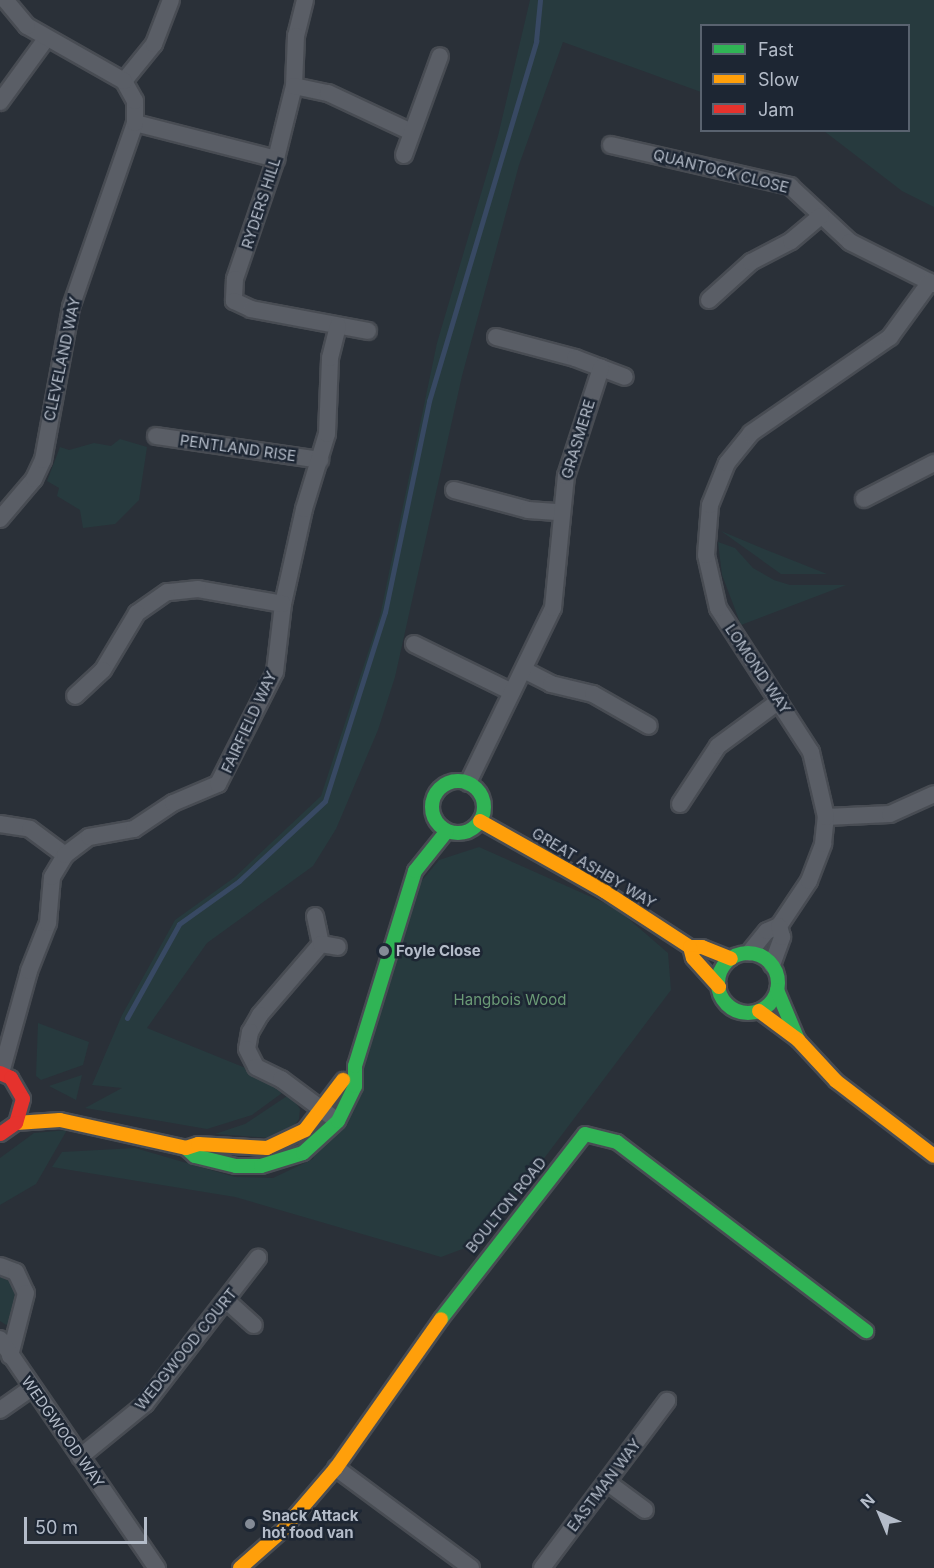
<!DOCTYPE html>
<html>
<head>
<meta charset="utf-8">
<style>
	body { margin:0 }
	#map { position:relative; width:934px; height:1568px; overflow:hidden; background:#2a3038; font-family:Inter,sans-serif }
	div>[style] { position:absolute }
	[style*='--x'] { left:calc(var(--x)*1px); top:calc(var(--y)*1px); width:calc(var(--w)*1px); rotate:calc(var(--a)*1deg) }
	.green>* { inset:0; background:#273a3e }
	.stream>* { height:5px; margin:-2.5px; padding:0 2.5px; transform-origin:2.5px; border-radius:2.5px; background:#384963 }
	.roads { filter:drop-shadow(2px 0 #484c53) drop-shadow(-2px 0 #484c53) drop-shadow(0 2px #484c53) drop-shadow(0 -2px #484c53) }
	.street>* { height:16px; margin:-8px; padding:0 8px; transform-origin:8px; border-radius:8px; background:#5a5e66 }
	.fast>* { height:14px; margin:-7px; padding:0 7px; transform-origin:7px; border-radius:7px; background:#30b455 }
	.fast>.ring { margin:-7px; padding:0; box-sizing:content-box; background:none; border:14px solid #30b455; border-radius:50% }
	.slow>* { height:14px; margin:-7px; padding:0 7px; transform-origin:7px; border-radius:7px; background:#ff9f0a }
	.jam>* { height:14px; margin:-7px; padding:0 7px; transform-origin:7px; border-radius:7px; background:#e5322d }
	.dots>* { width:16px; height:16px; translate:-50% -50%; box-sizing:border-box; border:3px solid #1d2633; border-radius:50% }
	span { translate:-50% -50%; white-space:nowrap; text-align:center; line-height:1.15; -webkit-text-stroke:5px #1d2633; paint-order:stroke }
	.street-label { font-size:15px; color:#b4bcc9 }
	.poi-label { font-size:15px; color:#b4bcc9; font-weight:700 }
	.left { translate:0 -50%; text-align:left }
	.park-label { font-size:15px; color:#6b9a76 }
	.legend { position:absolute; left:700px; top:24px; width:210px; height:108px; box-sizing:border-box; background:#1d2633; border:2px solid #59626f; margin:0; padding:8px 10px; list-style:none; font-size:18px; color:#b4bcc9 }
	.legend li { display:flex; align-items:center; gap:12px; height:30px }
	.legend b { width:30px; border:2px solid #59626f }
	.north { position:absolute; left:850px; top:1484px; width:60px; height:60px; -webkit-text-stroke:4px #1d2633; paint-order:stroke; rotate:316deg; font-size:16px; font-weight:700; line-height:24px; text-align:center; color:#b4bcc9 }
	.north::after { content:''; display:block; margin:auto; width:21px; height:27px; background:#b4bcc9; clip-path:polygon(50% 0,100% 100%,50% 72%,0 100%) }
	.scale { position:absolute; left:24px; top:1517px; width:123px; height:27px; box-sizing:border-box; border:3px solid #b4bcc9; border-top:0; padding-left:8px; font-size:18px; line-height:21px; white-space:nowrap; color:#b4bcc9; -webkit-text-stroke:4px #1d2633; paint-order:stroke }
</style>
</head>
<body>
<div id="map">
	<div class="green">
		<div style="clip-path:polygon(530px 0,934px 0,934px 207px,902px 191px,824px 131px,908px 130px,908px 26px,702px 26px,701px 92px,563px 42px,519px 165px,462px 376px,395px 677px,378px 730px,336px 829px,313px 866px,207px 943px,147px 1028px,248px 1069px,282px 1093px,252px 1115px,207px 1129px,85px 1108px,122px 1088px,92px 1085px,122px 1015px,175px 920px,235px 877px,321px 796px,380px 616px,437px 343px,498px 136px)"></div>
		<div style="clip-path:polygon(120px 439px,147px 447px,139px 500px,115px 524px,83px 528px,80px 510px,57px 496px,59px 488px,47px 481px,60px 447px,69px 450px,94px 443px,111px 446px)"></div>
		<div style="clip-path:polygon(721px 531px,764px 549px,827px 574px,781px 574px)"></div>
		<div style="clip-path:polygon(718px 542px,735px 548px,753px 568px,774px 580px,790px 585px,846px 585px,741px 625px,722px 575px)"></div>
		<div style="clip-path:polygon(479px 847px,616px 908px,668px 953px,671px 990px,481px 1242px,441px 1257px,235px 1197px,52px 1167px,62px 1152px,135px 1148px,235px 1177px,273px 1178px,313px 1159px,414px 890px,439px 860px)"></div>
		<div style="clip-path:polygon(38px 1023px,89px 1042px,83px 1065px,41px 1080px,36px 1076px)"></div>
		<div style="clip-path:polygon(82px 1075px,76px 1100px,49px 1086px)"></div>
		<div style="clip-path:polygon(290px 1094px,300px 1109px,299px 1119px,285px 1139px,215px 1134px,245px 1124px)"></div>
		<div style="clip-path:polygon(67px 1130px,36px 1184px,0 1205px,0 1158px,34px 1133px)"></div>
		<div style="clip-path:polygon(0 1277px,12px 1282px,15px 1293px,11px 1322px,6px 1325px,0 1321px)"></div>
	</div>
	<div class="stream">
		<div style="--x:127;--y:1018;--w:107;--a:-61"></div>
		<div style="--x:179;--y:924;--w:74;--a:-35.6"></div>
		<div style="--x:239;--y:881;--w:117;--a:-42.9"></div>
		<div style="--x:325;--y:801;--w:198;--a:-72.4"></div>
		<div style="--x:385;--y:612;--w:216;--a:-78.2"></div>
		<div style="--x:429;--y:401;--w:376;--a:-73.4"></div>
		<div style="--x:536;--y:41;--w:41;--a:-84.4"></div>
	</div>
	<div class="roads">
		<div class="street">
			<div style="--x:305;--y:0;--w:37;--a:104"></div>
			<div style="--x:296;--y:36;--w:50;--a:92.3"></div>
			<div style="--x:294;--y:86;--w:75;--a:103.9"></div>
			<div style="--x:276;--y:159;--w:127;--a:108.9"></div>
			<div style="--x:235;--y:279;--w:22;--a:93"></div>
			<div style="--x:234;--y:301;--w:19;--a:25"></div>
			<div style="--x:251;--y:309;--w:119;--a:10.6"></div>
			<div style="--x:124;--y:81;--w:48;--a:-51"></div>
			<div style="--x:154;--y:44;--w:47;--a:-68.9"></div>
			<div style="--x:294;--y:86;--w:35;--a:12"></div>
			<div style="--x:328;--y:93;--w:89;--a:25.1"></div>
			<div style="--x:0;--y:102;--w:78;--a:-53.9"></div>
			<div style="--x:135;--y:123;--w:146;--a:14.3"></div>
			<div style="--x:611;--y:145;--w:184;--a:12.9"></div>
			<div style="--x:790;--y:186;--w:82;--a:43"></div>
			<div style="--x:850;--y:242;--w:94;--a:26.6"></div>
			<div style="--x:404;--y:155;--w:105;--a:-70"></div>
			<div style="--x:709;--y:300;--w:57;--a:-42.1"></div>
			<div style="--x:751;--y:262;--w:45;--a:-27.7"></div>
			<div style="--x:791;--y:241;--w:39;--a:-40"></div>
			<div style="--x:496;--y:337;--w:82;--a:14.9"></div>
			<div style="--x:575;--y:358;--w:53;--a:20.8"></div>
			<div style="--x:156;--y:436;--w:166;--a:8.3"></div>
			<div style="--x:454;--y:490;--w:77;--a:15.1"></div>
			<div style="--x:528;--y:510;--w:32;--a:4"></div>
			<div style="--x:864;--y:499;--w:79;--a:-27.2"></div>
			<div style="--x:0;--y:519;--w:52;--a:-49.6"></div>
			<div style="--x:34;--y:479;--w:21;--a:-65"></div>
			<div style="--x:43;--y:460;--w:156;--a:-79.6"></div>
			<div style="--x:71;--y:307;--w:195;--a:-70.8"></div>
			<div style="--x:135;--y:123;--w:22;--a:-90"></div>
			<div style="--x:135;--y:101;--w:23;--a:-119"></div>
			<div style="--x:124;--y:81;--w:112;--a:-150.4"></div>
			<div style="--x:27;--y:26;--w:34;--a:-130"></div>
			<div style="--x:283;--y:604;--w:97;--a:-77.5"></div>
			<div style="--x:304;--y:509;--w:78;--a:-73"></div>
			<div style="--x:327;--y:434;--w:76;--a:-87.7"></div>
			<div style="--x:330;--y:358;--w:33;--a:-76"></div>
			<div style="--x:414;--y:644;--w:109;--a:26.1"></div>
			<div style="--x:524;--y:670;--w:30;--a:27"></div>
			<div style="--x:551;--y:684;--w:43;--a:13.4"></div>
			<div style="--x:593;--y:694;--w:64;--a:29.7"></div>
			<div style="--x:468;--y:783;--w:195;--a:-64.1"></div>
			<div style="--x:553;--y:608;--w:133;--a:-84.4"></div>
			<div style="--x:566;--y:476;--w:114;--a:-72"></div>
			<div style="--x:680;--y:804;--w:69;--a:-56.8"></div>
			<div style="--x:718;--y:746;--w:76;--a:-36.4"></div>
			<div style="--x:826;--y:817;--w:64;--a:-2.7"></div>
			<div style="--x:890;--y:814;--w:48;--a:-24.4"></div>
			<div style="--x:0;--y:824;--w:30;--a:9"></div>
			<div style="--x:30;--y:829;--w:44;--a:36.6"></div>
			<div style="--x:315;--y:916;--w:29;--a:78"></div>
			<div style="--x:321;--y:944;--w:94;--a:130.7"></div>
			<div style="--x:260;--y:1015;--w:20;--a:120"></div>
			<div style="--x:250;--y:1032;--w:17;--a:100"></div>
			<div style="--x:247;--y:1049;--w:20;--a:63"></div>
			<div style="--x:256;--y:1067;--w:28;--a:26"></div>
			<div style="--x:281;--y:1079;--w:64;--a:36.7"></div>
			<div style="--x:321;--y:944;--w:17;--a:10"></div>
			<div style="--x:749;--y:953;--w:28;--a:-51"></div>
			<div style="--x:767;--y:931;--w:13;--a:-23"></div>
			<div style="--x:779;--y:926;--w:54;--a:-56.3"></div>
			<div style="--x:809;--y:881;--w:40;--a:-69"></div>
			<div style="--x:823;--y:844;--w:27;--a:-84"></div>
			<div style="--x:826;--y:817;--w:67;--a:-103"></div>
			<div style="--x:811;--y:752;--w:171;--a:-122.9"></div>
			<div style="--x:718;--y:608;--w:54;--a:-102.8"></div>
			<div style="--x:706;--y:555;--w:50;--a:-85.4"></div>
			<div style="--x:710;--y:505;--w:45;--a:-68"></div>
			<div style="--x:727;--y:463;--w:38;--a:-51"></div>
			<div style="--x:751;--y:433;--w:169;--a:-34.6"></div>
			<div style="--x:890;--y:337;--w:68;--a:-54"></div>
			<div style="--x:772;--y:965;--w:30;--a:-70"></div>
			<div style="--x:782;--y:937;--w:11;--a:-105"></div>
			<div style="--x:1;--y:1073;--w:106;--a:-74.6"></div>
			<div style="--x:29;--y:971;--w:52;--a:-68.4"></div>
			<div style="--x:48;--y:923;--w:46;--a:-85"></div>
			<div style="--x:52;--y:877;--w:26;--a:-59"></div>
			<div style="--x:65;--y:855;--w:30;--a:-37"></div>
			<div style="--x:89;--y:837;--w:46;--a:-10.1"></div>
			<div style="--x:134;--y:829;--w:47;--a:-33.7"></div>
			<div style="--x:173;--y:803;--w:49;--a:-22.9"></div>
			<div style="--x:218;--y:784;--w:126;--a:-63"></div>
			<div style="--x:275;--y:672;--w:68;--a:-83.3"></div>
			<div style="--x:283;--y:604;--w:86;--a:-170"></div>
			<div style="--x:198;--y:589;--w:31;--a:174"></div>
			<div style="--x:167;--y:592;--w:37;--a:145"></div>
			<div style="--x:137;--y:613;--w:66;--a:120.8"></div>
			<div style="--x:103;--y:670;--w:38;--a:137"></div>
			<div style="--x:0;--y:1266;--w:17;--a:21"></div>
			<div style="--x:16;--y:1272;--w:23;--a:65"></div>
			<div style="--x:26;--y:1293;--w:65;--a:104.3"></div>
			<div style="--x:227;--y:1301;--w:36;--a:42"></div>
			<div style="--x:0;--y:1339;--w:278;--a:55.6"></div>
			<div style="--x:0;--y:1410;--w:39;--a:-35"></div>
			<div style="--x:80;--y:1457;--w:84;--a:-39.2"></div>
			<div style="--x:145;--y:1404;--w:185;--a:-52.3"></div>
			<div style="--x:336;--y:1468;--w:168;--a:36.5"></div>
			<div style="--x:607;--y:1482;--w:47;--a:36.4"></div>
			<div style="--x:542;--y:1568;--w:209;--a:-53.2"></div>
		</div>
		<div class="fast">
			<div class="ring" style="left:432px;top:781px;width:38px;height:38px"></div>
			<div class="ring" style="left:718px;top:953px;width:46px;height:46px"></div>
			<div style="--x:777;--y:990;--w:54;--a:67.2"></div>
			<div style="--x:186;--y:1148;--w:12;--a:42"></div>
			<div style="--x:195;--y:1156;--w:42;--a:13.7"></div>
			<div style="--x:236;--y:1166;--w:25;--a:0"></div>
			<div style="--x:261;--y:1166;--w:44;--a:-17.2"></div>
			<div style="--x:303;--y:1153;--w:47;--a:-42.4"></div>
			<div style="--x:338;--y:1121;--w:39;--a:-64"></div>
			<div style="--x:355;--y:1086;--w:20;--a:-90"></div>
			<div style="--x:355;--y:1066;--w:204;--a:-72.9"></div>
			<div style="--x:415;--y:871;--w:51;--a:-51.3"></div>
			<div style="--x:441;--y:1319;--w:234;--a:-52.1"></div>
			<div style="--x:585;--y:1134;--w:33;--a:14"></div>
			<div style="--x:617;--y:1142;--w:313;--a:37.2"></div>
		</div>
		<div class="slow">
			<div style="--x:480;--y:821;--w:142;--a:29.4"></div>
			<div style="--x:604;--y:891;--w:103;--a:33.1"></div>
			<div style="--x:690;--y:947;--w:12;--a:0"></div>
			<div style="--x:702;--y:947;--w:31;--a:22"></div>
			<div style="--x:690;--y:947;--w:11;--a:75"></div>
			<div style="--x:693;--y:958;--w:39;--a:48"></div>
			<div style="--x:759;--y:1011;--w:49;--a:36.6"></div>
			<div style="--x:798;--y:1040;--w:56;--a:47.2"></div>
			<div style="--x:836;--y:1081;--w:123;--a:37.4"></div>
			<div style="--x:16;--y:1123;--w:44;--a:-3.9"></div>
			<div style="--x:60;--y:1120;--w:129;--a:12.5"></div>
			<div style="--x:186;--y:1148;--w:13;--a:-18"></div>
			<div style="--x:198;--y:1144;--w:69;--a:3.3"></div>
			<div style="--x:267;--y:1148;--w:42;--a:-25.3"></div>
			<div style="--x:305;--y:1130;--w:63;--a:-52.8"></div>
			<div style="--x:240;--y:1568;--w:56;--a:-41.4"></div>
			<div style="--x:282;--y:1531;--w:83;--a:-49.4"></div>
			<div style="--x:336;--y:1468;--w:182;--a:-54.8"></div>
		</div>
		<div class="jam">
			<div style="--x:0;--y:1073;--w:12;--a:24"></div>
			<div style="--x:11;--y:1078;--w:24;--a:60"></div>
			<div style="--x:23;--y:1099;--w:25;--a:106"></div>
			<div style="--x:16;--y:1123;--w:19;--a:145"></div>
		</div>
	</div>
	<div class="dots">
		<div style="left:384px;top:951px;background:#848b96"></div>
		<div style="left:250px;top:1524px;background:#848b96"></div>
	</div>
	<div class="street-label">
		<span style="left:721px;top:171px;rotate:14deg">QUANTOCK CLOSE</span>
		<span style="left:261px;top:203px;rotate:-72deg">RYDERS HILL</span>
		<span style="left:62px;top:359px;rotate:-78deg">CLEVELAND WAY</span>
		<span style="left:578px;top:439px;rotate:-73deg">GRASMERE</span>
		<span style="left:238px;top:448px;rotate:8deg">PENTLAND RISE</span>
		<span style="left:758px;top:669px;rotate:56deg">LOMOND WAY</span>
		<span style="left:249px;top:722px;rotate:-65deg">FAIRFIELD WAY</span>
		<span style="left:594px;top:868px;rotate:31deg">GREAT ASHBY WAY</span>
		<span style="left:506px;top:1205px;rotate:-51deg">BOULTON ROAD</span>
		<span style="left:186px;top:1349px;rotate:-51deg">WEDGWOOD COURT</span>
		<span style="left:63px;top:1432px;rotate:55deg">WEDGWOOD WAY</span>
		<span style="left:604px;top:1485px;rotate:-53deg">EASTMAN WAY</span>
	</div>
	<div class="poi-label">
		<span class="left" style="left:396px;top:951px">Foyle Close</span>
		<span class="left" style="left:262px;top:1524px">Snack Attack<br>hot food van</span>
	</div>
	<div class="park-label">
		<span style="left:510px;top:1000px">Hangbois Wood</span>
	</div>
	<ul class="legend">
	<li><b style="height:8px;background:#30b455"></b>Fast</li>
	<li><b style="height:8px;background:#ff9f0a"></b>Slow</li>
	<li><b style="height:8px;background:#e5322d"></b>Jam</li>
	</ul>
	<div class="north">N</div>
	<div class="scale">50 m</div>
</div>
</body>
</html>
